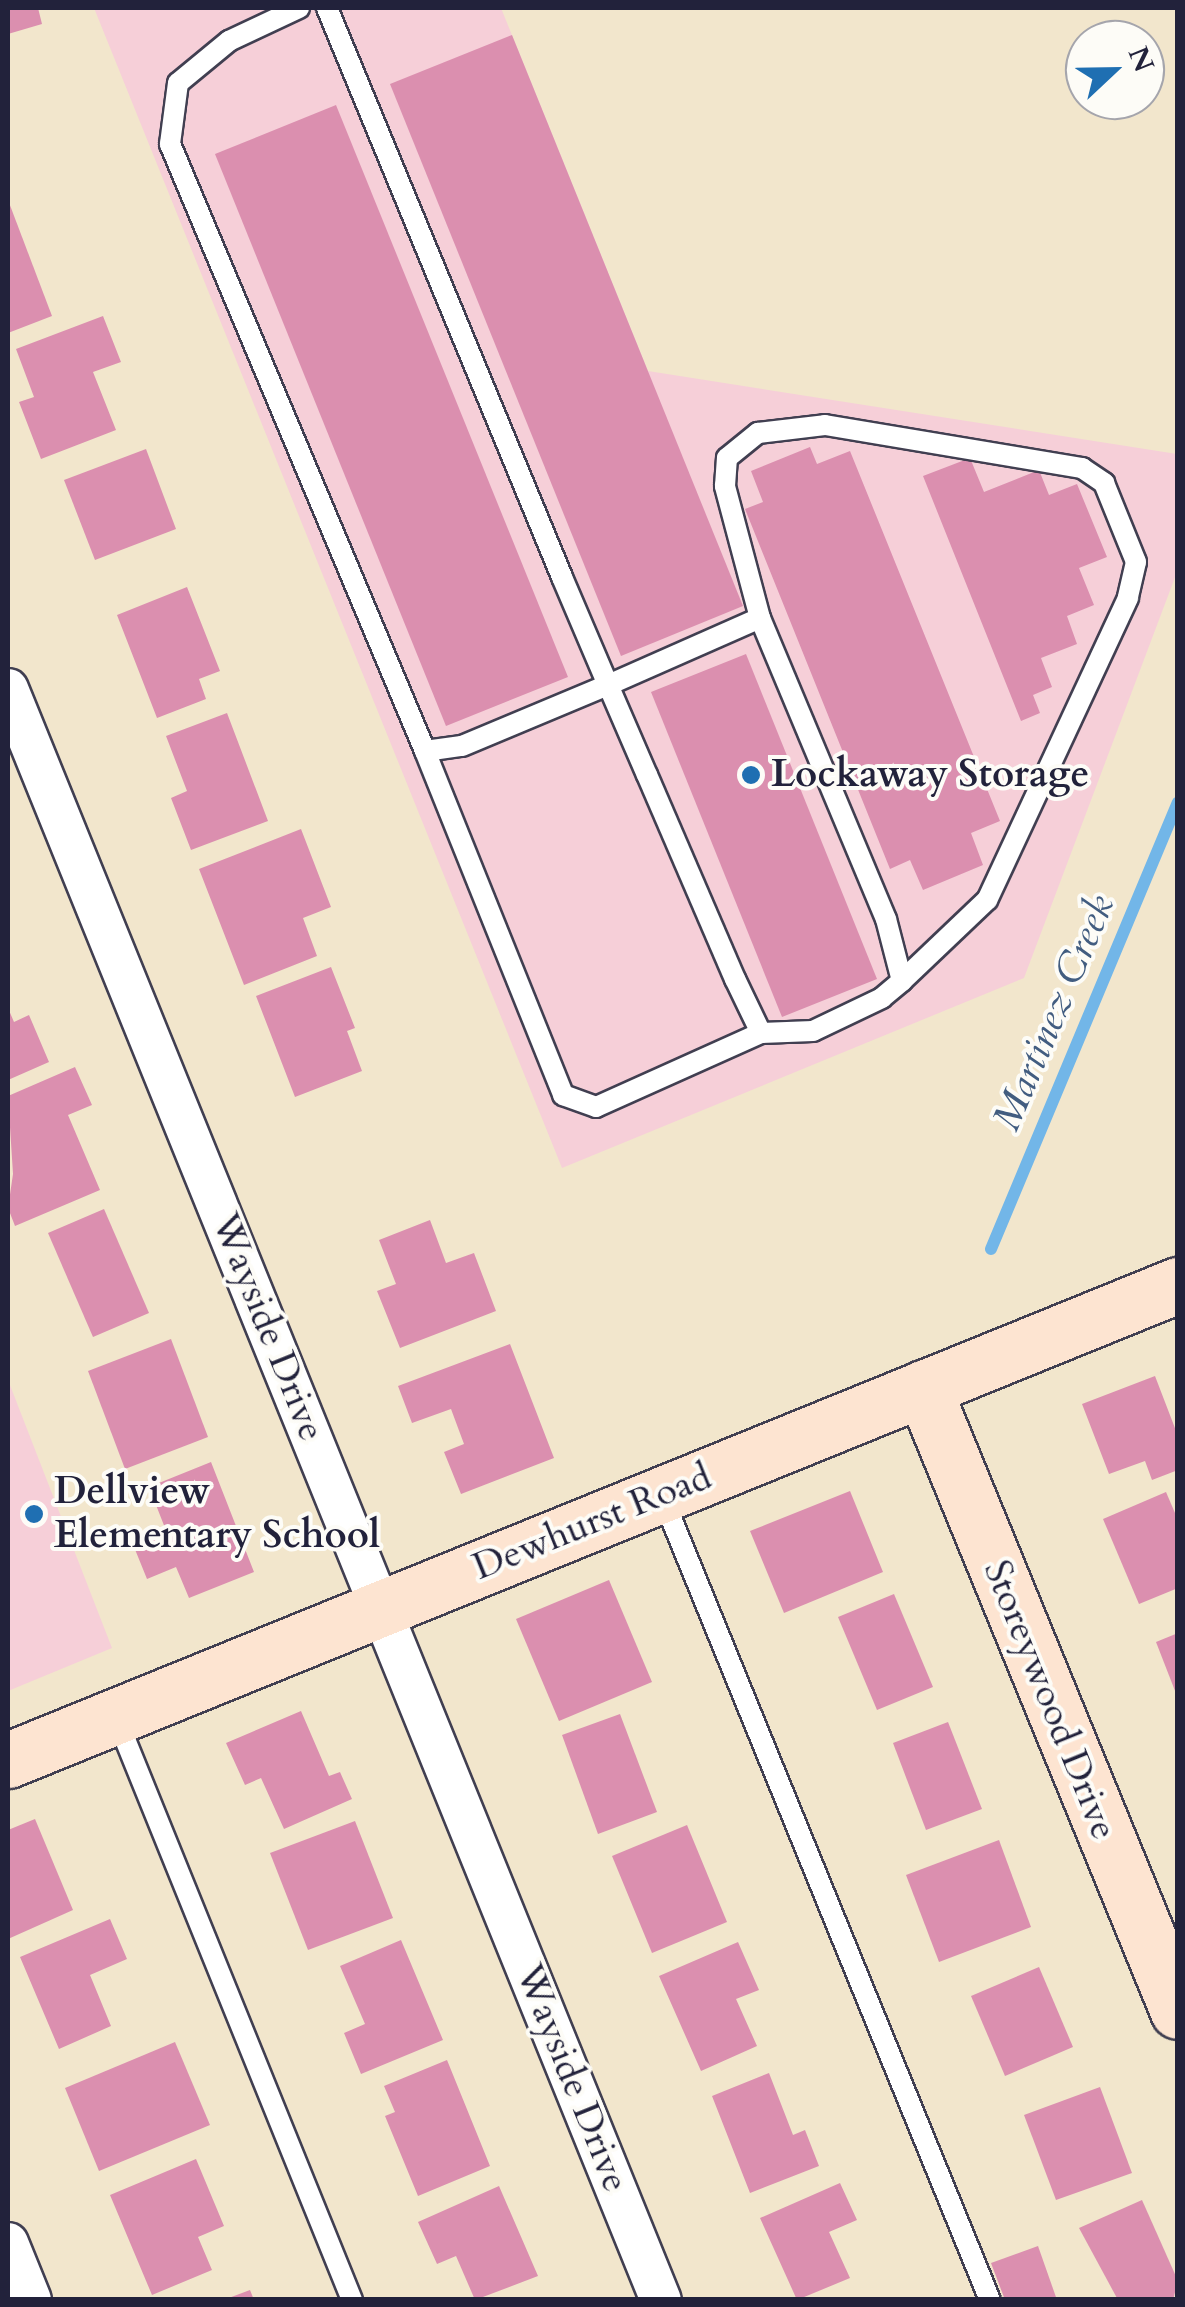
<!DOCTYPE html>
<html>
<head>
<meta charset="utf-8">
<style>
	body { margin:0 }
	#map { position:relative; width:1185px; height:2307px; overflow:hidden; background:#f2e6cc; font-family:Cardo,serif }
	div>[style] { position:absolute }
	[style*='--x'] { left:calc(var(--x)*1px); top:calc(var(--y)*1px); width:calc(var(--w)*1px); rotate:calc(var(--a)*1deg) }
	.built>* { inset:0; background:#f6cfd8 }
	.stream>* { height:12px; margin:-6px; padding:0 6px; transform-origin:6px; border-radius:6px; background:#72b6e8 }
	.building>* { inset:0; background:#db8faf }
	.roads { filter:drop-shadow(2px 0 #413f51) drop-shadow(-2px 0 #413f51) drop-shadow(0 2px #413f51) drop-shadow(0 -2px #413f51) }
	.lane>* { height:20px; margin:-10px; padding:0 10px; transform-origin:10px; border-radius:10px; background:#fff }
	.street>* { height:40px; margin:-20px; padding:0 20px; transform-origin:20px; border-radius:20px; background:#fff }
	.secondary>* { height:55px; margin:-27.5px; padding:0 27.5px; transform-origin:27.5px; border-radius:27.5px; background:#fde4d1 }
	.dots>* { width:28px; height:28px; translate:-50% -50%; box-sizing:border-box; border:5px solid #fdfcf7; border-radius:50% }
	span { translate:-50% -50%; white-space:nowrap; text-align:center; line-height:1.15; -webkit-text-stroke:8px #fdfcf7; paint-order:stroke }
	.poi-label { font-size:38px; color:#22223b; font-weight:700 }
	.left { translate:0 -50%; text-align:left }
	.street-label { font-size:38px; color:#22223b }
	.water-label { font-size:40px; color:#425d80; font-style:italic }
	.frame { position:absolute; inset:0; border:10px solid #22223b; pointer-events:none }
	.north { position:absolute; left:1065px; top:20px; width:100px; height:100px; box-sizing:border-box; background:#fdfcf7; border:2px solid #a5a5ac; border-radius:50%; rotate:68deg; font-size:28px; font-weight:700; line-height:40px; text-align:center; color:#22223b }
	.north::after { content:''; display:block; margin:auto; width:35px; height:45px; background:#1f6fb2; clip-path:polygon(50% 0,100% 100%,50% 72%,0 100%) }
</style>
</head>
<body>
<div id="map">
	<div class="built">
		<div style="clip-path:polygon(94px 8px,501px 8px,648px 371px,1177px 454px,1177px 572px,1024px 978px,562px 1168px)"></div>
		<div style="clip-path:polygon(8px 1380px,112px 1648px,8px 1691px)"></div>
	</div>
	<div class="stream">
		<div style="--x:991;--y:1249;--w:484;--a:-67.3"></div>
	</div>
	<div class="building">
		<div style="clip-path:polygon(8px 8px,38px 8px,42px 24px,8px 34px)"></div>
		<div style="clip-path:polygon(512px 35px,743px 606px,621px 656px,390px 84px)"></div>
		<div style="clip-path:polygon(336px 105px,568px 677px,446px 726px,215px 154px)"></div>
		<div style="clip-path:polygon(8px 200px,52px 316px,8px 333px)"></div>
		<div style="clip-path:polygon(103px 316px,121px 362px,93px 372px,116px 430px,41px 459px,19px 402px,34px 397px,16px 349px)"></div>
		<div style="clip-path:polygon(810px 447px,817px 464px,850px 451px,1000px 821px,971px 833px,983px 865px,923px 890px,910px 860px,890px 869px,745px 509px,763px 502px,751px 471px)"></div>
		<div style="clip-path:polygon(146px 449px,176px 529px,95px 560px,64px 480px)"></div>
		<div style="clip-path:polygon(970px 458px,984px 492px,1039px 470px,1049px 495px,1077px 484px,1107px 557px,1079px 568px,1094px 605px,1067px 616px,1077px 644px,1041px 658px,1052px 687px,1033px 695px,1040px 713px,1021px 721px,923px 476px)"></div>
		<div style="clip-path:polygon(187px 587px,220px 671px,199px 679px,206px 699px,157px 718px,117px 615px)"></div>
		<div style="clip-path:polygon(746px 654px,877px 979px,782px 1017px,651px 692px)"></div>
		<div style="clip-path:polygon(227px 713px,268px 821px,191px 850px,171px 798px,187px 791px,166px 736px)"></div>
		<div style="clip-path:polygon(301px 829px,331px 907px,303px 918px,317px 956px,244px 985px,199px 869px)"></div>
		<div style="clip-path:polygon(331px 967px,355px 1028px,347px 1031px,362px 1071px,295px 1097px,256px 996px)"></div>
		<div style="clip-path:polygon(8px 1008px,14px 1022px,29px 1015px,49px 1062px,8px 1080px)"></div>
		<div style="clip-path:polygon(75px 1067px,92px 1105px,68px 1115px,100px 1190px,15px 1226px,8px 1208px,13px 1174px,8px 1096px)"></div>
		<div style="clip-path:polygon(104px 1209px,149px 1313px,93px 1337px,48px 1233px)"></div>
		<div style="clip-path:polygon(430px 1220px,446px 1263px,474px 1253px,496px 1311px,400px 1348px,377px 1291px,396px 1284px,379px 1240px)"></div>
		<div style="clip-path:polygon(171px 1339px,208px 1437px,125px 1469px,88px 1371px)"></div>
		<div style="clip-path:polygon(510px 1344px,554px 1458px,461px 1494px,444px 1452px,464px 1444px,451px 1409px,412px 1423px,398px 1386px)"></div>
		<div style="clip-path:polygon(1155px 1376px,1178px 1436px,1178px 1470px,1152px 1480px,1145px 1461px,1109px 1474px,1082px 1404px)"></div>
		<div style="clip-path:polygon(211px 1462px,254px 1572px,189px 1598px,176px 1567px,147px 1579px,132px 1542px,165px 1528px,149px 1487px)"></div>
		<div style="clip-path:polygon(850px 1491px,883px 1572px,784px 1613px,750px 1531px)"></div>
		<div style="clip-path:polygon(1166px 1492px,1178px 1520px,1178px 1588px,1139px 1604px,1103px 1519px)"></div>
		<div style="clip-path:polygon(609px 1580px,652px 1682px,559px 1721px,516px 1619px)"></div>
		<div style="clip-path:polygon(894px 1594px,933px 1687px,877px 1710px,838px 1617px)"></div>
		<div style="clip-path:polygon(1178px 1633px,1178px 1696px,1177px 1696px,1156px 1642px)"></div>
		<div style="clip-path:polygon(301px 1711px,329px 1776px,340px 1772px,352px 1799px,284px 1829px,261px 1778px,245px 1785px,226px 1743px)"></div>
		<div style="clip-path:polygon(620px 1714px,657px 1812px,598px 1834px,562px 1735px)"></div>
		<div style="clip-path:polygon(948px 1722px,982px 1809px,926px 1830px,893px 1743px)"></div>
		<div style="clip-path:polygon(35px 1819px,73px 1910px,8px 1939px,8px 1830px)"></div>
		<div style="clip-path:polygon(355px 1821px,393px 1918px,308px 1950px,270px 1853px)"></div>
		<div style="clip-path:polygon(687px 1825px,727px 1922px,652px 1953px,612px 1856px)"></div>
		<div style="clip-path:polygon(999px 1840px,1031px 1927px,939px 1962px,906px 1875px)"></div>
		<div style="clip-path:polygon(110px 1919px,127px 1959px,90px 1975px,111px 2026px,59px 2049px,20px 1957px)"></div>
		<div style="clip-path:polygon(401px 1940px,443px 2040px,361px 2074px,344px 2033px,365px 2024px,340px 1966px)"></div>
		<div style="clip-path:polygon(738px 1942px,759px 1990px,736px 1999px,757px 2046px,701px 2071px,659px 1976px)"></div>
		<div style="clip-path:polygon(1039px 1967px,1073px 2047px,1005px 2076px,971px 1996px)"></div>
		<div style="clip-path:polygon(175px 2042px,210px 2125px,99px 2171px,65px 2088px)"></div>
		<div style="clip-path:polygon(447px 2060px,490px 2166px,418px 2196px,385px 2116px,395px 2112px,384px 2086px)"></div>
		<div style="clip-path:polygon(769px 2073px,793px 2135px,805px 2130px,819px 2166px,750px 2193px,712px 2096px)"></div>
		<div style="clip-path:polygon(1100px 2087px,1132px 2173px,1056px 2200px,1024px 2115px)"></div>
		<div style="clip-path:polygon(196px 2159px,224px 2226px,198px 2237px,212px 2270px,152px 2295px,110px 2195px)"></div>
		<div style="clip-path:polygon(840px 2183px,857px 2220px,829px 2232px,850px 2278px,797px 2300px,760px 2218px)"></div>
		<div style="clip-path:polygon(499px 2186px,538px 2276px,475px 2300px,456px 2256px,437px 2264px,418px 2222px)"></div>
		<div style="clip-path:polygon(1142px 2200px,1178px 2281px,1173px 2300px,1118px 2300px,1079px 2228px)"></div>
		<div style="clip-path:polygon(1038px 2246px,1057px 2300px,1005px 2300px,991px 2263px)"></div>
		<div style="clip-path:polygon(250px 2290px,254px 2300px,226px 2300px,226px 2299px)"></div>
	</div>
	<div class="roads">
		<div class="lane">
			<div style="--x:299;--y:8;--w:77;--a:154.8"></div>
			<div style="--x:229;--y:41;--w:66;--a:140.5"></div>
			<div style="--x:178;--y:83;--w:62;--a:97.5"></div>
			<div style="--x:170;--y:144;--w:658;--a:67.21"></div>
			<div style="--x:425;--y:751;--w:37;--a:-8"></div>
			<div style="--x:462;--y:746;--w:158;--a:-22.7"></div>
			<div style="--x:608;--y:685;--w:166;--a:-23.8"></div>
			<div style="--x:760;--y:618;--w:326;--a:67.3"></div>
			<div style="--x:886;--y:919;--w:64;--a:75.5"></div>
			<div style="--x:902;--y:981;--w:26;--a:140"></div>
			<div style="--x:882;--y:998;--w:76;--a:154.4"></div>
			<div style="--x:813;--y:1031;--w:52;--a:177.8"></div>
			<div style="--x:761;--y:1033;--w:60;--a:-115.7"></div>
			<div style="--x:735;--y:979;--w:222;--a:-113.3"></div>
			<div style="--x:647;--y:775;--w:98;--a:-113.4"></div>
			<div style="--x:608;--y:685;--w:117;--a:-113.1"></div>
			<div style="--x:562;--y:577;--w:616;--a:-112.44"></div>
			<div style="--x:760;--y:618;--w:137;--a:-104.9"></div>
			<div style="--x:725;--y:486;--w:28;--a:-86"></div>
			<div style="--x:727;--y:458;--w:40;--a:-39"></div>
			<div style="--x:758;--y:433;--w:67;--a:-6.8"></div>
			<div style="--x:825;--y:425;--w:261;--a:9.5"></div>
			<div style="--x:1082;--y:468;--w:27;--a:34"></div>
			<div style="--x:1104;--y:483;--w:85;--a:67.9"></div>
			<div style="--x:1136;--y:562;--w:37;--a:103"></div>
			<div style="--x:1128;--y:598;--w:333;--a:115"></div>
			<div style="--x:987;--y:900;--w:117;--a:136.4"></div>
			<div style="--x:425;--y:751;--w:371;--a:68.1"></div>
			<div style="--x:563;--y:1095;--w:35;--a:20"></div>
			<div style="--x:596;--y:1107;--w:181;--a:-24.2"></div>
			<div style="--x:662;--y:1496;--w:868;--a:67.81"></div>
			<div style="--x:116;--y:1717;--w:629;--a:67.96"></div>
		</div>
		<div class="street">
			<div style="--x:8;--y:689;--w:1738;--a:67.94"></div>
			<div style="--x:8;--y:2243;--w:61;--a:68"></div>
		</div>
		<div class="secondary">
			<div style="--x:923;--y:1388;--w:673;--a:67.74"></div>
			<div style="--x:8;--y:1760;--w:1263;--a:-22.1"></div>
		</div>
	</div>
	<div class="dots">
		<div style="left:751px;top:775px;background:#1f6fb2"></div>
		<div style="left:34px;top:1514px;background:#1f6fb2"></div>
	</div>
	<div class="poi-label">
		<span class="left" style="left:771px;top:775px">Lockaway Storage</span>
		<span class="left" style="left:54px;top:1514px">Dellview<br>Elementary School</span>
	</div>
	<div class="street-label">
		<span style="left:268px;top:1327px;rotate:68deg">Wayside Drive</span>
		<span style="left:592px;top:1522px;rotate:-22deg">Dewhurst Road</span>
		<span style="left:1050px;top:1700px;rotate:68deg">Storeywood Drive</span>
		<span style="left:572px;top:2078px;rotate:68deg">Wayside Drive</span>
	</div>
	<div class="water-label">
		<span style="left:1054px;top:1013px;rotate:-67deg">Martinez Creek</span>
	</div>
	<div class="frame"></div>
	<div class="north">N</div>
</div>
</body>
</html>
